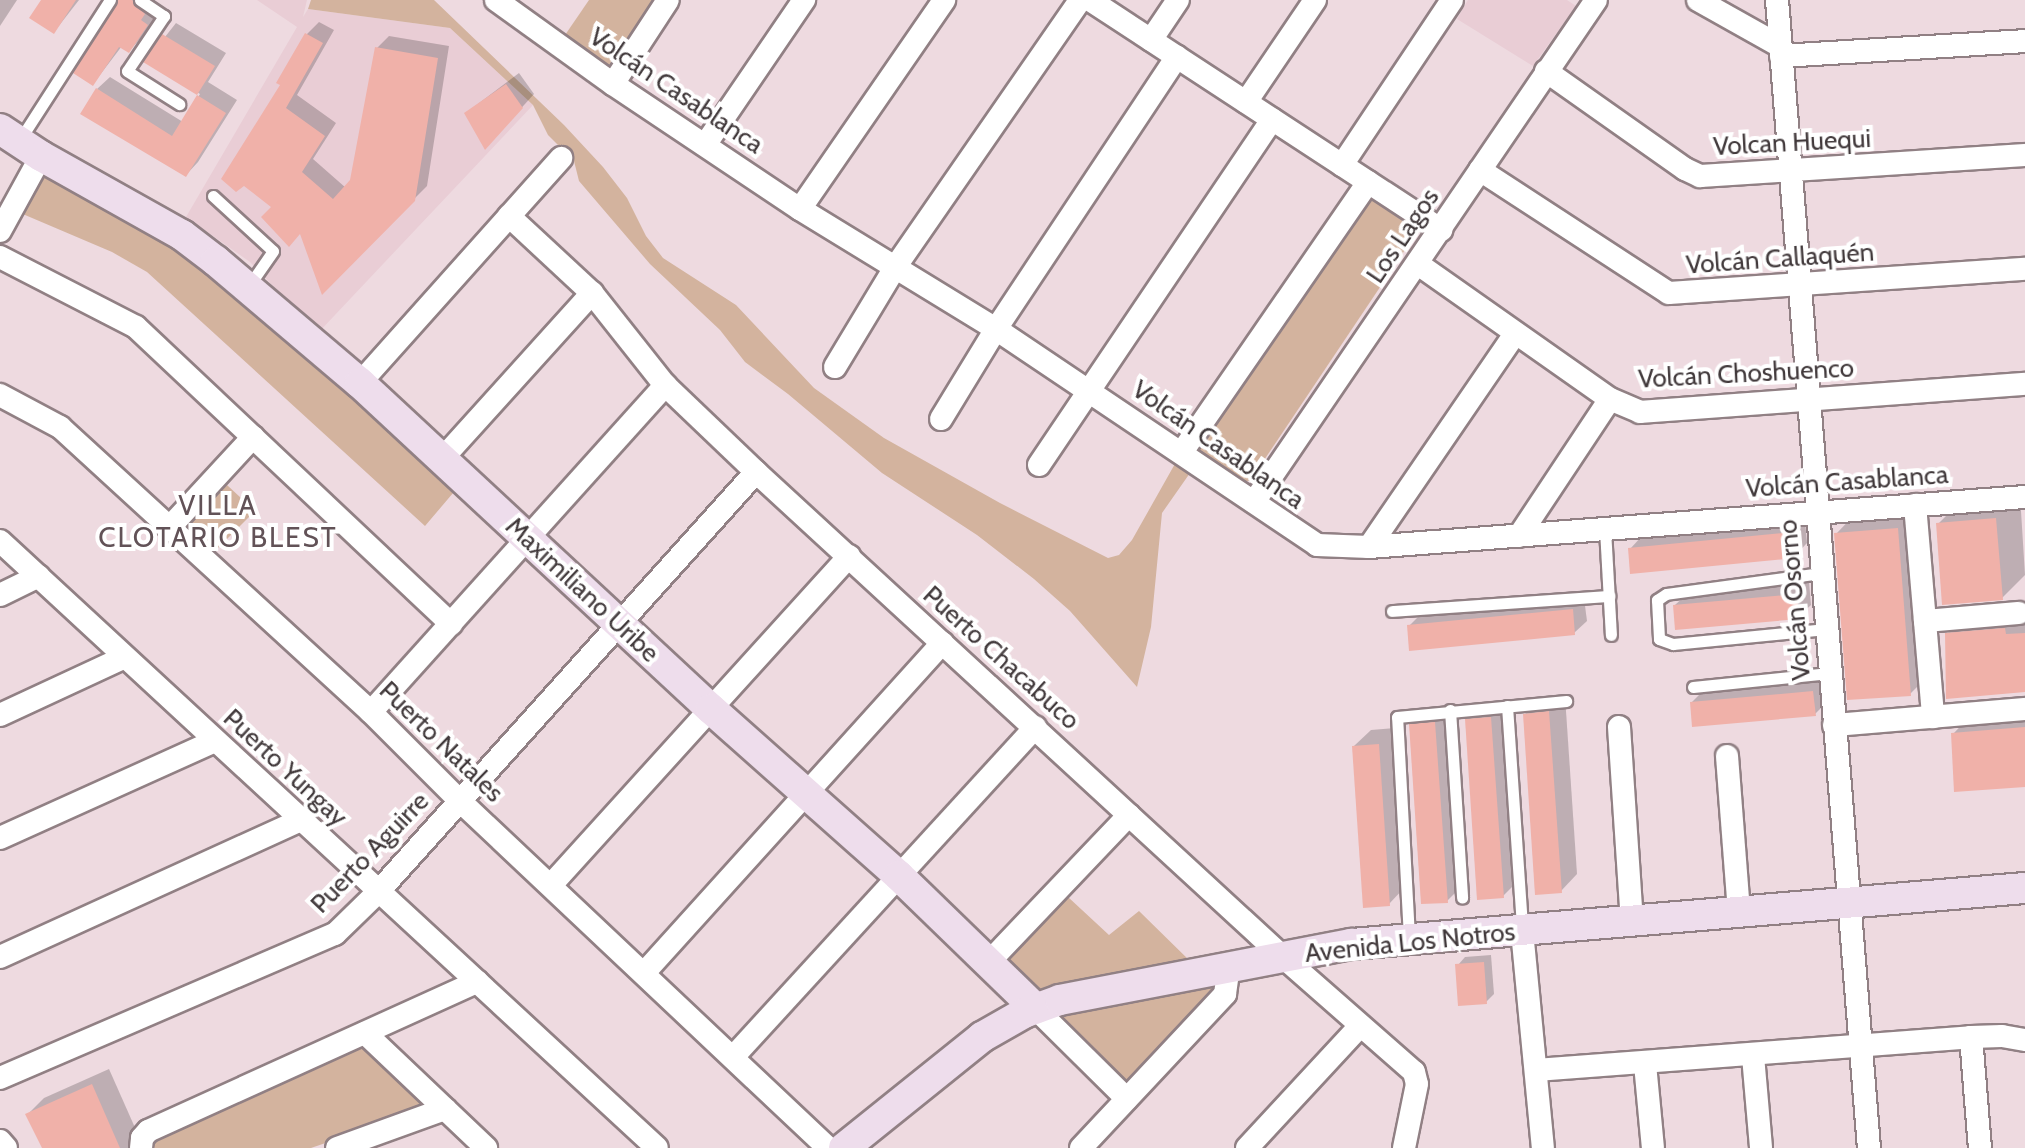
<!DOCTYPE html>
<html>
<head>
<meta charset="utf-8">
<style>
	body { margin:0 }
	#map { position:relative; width:2025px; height:1148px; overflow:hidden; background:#eedae0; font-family:Cabin,sans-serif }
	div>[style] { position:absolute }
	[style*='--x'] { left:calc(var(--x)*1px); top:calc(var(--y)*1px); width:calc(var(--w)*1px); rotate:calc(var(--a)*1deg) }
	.built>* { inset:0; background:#e9cdd5 }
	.green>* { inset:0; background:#d3b39e }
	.shadow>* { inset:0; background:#0003 }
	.building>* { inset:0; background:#f0b1a9 }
	.roads { filter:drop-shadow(2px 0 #918084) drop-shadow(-2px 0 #918084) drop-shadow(0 2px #918084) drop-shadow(0 -2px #918084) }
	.lane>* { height:11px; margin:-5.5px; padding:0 5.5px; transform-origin:5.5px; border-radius:5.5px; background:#fff }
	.street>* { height:22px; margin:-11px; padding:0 11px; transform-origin:11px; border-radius:11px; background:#fff }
	.secondary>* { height:30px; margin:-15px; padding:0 15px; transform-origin:15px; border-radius:15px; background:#eeddec }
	span { translate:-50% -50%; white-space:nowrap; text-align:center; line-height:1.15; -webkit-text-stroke:8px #fff; paint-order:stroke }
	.street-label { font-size:26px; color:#41393b }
	.neighbourhood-label { font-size:28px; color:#625257; letter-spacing:2px }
</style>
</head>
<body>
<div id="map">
	<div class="built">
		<div style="clip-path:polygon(257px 0,307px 0,303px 17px,308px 9px,450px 28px,533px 105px,318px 333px,250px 262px,186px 217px,297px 27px)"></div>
		<div style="clip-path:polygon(1468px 0,1567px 0,1576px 6px,1533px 66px,1457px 19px)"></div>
	</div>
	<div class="green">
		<div style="clip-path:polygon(311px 0,434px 0,564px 125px,603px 167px,627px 198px,646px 236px,663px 258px,736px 305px,814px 388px,884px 438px,1000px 503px,1108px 558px,1119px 555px,1132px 540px,1176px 462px,1190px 473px,1162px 513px,1151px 627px,1137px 687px,1070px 611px,1034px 579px,977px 535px,882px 473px,788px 394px,745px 362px,720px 330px,650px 264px,579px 181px,574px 161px,548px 135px,533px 105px,450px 28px,308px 9px)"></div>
		<div style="clip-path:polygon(589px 0,653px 0,607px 68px,563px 38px)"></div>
		<div style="clip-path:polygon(43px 173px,170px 240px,459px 486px,425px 526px,147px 272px,112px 252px,18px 212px)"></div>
		<div style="clip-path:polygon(1372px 199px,1382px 200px,1415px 225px,1415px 235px,1250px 481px,1237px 481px,1202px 455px,1198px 446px,1362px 201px)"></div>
		<div style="clip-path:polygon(227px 485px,255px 511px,212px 554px,186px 529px)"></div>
		<div style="clip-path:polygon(1068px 897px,1109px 935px,1139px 911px,1192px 963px,1038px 997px,1006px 968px,1010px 952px)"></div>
		<div style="clip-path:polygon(1215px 977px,1220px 986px,1128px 1085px,1059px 1017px,1063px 1011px)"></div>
		<div style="clip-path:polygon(353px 1045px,365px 1046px,428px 1103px,427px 1108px,311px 1148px,146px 1148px,148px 1139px)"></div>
	</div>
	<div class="shadow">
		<div style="clip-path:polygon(0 0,17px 0,0 26px)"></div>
		<div style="clip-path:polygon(43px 0,79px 0,54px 32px)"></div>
		<div style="clip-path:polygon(119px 0,155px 0,151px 7px,159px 12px,141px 38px,129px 51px,122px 46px,93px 84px)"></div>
		<div style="clip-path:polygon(319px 22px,334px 30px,297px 95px,336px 123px,313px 159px,346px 188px,352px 181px,377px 48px,389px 36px,449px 46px,427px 186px,322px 291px,301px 232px,274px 207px,283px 84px,279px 82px,307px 34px)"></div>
		<div style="clip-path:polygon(176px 23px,226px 53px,208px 82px,237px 100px,198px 162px,186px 175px,97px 89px,110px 77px,183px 122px,200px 94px,146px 61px)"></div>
		<div style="clip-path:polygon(519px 73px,534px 94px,497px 135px,466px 113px)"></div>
		<div style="clip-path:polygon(2020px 495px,2025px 575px,2002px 598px,1938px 524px,1962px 500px)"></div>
		<div style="clip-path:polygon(1922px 505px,1935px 669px,1910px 694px,1836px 534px,1860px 509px)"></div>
		<div style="clip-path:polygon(1805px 521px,1807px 543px,1795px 556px,1630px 549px,1642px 536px)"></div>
		<div style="clip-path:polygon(1809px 582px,1811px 605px,1798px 617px,1675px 605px,1688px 593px)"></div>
		<div style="clip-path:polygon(1584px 598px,1587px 621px,1574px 633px,1409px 626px,1421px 614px)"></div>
		<div style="clip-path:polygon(2025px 605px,2025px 690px,1947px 634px,1971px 610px)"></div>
		<div style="clip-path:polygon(1825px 679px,1827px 702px,1815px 714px,1692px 702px,1704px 690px)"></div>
		<div style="clip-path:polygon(1565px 696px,1577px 874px,1561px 891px,1525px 714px,1541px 698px)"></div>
		<div style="clip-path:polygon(1507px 701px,1519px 880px,1503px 896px,1467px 720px,1483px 703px)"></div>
		<div style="clip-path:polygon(2025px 705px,2025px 785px,1953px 734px,1977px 709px)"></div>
		<div style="clip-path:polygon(1451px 706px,1464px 884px,1447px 901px,1411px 725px,1428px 709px)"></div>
		<div style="clip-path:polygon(1395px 728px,1405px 887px,1389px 904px,1354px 746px,1371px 730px)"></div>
		<div style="clip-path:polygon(1491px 955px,1494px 994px,1486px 1002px,1458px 965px,1465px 957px)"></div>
		<div style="clip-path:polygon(109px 1069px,144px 1148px,44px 1148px,28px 1114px,44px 1098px)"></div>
	</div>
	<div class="building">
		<div style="clip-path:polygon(41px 0,76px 0,54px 34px,29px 18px)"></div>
		<div style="clip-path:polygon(118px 0,132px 0,145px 14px,141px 20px,148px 25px,129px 53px,119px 47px,93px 86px,73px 73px)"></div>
		<div style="clip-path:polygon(305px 33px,323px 43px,286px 108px,325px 136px,302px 172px,333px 199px,350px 180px,375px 47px,438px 58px,415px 201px,322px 295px,300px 234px,289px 247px,261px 217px,271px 207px,244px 186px,236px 192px,221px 179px,280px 85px,276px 83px)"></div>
		<div style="clip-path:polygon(162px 34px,215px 66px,197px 95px,143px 62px)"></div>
		<div style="clip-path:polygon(506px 84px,523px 108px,485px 150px,464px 113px)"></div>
		<div style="clip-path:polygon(96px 88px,172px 136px,197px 95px,226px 113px,186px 177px,80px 114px)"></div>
		<div style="clip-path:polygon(1996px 518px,2003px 600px,1942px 605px,1936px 523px)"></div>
		<div style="clip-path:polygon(1898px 528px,1911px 696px,1847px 700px,1834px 533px)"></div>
		<div style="clip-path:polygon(1793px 532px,1796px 558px,1630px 574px,1628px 548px)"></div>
		<div style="clip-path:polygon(1797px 594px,1799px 619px,1675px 630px,1673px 605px)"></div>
		<div style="clip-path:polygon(1573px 609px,1575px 635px,1409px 651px,1407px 625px)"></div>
		<div style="clip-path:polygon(2005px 628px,2006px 634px,2025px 633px,2025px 692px,1946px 699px,1945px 633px)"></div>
		<div style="clip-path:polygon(1813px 691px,1816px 716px,1692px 727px,1690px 702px)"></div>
		<div style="clip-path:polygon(1549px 711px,1562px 893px,1535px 895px,1523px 714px)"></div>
		<div style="clip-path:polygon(1491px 717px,1504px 898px,1477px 900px,1465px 719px)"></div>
		<div style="clip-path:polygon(1435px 722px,1448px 903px,1421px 904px,1409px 724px)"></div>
		<div style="clip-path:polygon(2025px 727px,2025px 787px,1954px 792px,1951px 733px)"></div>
		<div style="clip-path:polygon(1379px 744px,1390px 906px,1363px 908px,1352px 746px)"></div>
		<div style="clip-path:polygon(1484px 962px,1487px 1004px,1458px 1006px,1455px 964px)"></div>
		<div style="clip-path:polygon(92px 1084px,120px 1148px,42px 1148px,25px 1114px)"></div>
	</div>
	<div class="roads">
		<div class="lane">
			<div style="--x:140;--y:0;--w:29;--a:34"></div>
			<div style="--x:164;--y:16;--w:66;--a:123.9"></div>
			<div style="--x:127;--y:71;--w:62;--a:32.4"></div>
			<div style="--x:19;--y:141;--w:168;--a:-57.2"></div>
			<div style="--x:213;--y:196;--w:81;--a:42.5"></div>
			<div style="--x:273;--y:251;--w:44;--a:124.8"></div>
			<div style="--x:1605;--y:529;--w:106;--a:86.8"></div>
			<div style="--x:1821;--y:573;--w:156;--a:172.3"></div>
			<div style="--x:1666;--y:594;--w:11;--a:146"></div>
			<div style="--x:1657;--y:600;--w:39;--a:87"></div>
			<div style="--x:1659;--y:639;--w:15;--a:20"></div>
			<div style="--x:1673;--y:644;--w:154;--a:-5.6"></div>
			<div style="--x:1392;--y:611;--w:218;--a:-4"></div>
			<div style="--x:1693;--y:687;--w:137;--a:-5.9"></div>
			<div style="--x:1507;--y:706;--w:222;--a:86.1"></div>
			<div style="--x:1450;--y:710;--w:188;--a:86.3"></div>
			<div style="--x:1409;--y:937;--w:220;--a:-93.1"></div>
			<div style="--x:1397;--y:717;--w:170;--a:-5.4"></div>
		</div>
		<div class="street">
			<div style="--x:496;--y:0;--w:144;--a:35.7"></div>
			<div style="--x:613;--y:84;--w:225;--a:33.8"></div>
			<div style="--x:800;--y:209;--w:230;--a:31.5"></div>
			<div style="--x:996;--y:329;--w:387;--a:33.9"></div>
			<div style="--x:1317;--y:545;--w:52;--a:2.2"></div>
			<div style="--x:1369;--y:547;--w:658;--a:-4.36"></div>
			<div style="--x:1090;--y:0;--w:420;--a:33.2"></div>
			<div style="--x:1698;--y:0;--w:94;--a:29.3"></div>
			<div style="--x:1777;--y:0;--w:1152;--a:85.42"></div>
			<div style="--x:1151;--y:40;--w:48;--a:-56"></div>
			<div style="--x:1781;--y:56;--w:244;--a:-3.5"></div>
			<div style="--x:1546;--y:71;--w:170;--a:35.2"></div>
			<div style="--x:1685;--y:169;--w:17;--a:25"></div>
			<div style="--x:1700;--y:176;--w:326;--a:-3.7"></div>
			<div style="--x:613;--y:84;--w:100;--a:-56.8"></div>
			<div style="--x:1246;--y:102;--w:123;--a:-55.9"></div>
			<div style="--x:705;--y:145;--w:176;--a:-55.7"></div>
			<div style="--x:1342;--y:165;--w:198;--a:-56.3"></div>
			<div style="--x:1480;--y:170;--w:225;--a:33.1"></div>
			<div style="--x:1669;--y:293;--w:357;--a:-3.9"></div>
			<div style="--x:800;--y:209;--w:254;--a:-55.4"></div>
			<div style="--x:509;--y:216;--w:113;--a:42.9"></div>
			<div style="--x:592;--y:293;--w:117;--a:51.6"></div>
			<div style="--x:665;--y:385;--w:126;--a:43.7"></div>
			<div style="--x:756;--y:472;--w:716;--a:42.62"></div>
			<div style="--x:1283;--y:957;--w:174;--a:41.3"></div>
			<div style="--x:1414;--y:1072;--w:12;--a:76"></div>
			<div style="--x:1417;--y:1084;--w:65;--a:101.5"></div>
			<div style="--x:0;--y:231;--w:85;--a:-61.3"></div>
			<div style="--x:0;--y:257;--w:153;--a:27.2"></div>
			<div style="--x:136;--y:327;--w:433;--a:43.3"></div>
			<div style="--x:1418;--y:264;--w:235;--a:35.1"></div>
			<div style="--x:1610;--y:399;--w:33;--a:23"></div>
			<div style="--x:1640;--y:412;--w:386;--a:-4.2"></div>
			<div style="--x:835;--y:367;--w:118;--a:-58.9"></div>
			<div style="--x:896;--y:266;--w:323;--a:-55.3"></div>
			<div style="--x:360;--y:383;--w:302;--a:-48.2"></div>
			<div style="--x:0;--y:395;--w:68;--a:28.1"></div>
			<div style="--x:60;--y:427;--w:422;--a:42.5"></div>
			<div style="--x:371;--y:712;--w:124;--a:45"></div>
			<div style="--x:459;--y:800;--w:507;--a:43.32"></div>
			<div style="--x:941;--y:419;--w:105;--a:-58.6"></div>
			<div style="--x:996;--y:329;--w:327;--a:-56.4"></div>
			<div style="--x:1182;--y:452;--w:328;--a:-55.4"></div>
			<div style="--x:442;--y:459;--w:224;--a:-47.9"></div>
			<div style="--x:1039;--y:465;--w:417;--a:-56"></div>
			<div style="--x:1254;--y:502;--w:607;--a:-55.73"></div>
			<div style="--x:1915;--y:505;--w:213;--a:85.1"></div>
			<div style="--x:169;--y:528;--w:124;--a:-47.3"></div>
			<div style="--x:1519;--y:536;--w:164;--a:-56.4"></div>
			<div style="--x:0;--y:541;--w:894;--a:42.73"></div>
			<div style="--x:1369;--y:547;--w:258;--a:-55.6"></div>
			<div style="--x:0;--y:595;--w:43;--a:-26"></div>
			<div style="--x:1925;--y:621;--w:94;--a:-4.9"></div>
			<div style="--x:371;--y:712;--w:440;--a:-48"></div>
			<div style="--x:0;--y:715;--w:136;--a:-24.9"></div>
			<div style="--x:1834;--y:725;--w:192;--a:-4.8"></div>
			<div style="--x:1619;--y:727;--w:195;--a:86.2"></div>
			<div style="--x:1727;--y:756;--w:157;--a:85.6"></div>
			<div style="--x:0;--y:838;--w:236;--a:-24.3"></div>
			<div style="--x:551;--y:885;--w:444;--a:-47.8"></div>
			<div style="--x:1522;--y:931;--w:218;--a:84.5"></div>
			<div style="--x:0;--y:957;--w:330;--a:-24.5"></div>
			<div style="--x:989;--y:962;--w:203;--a:-46.4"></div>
			<div style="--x:644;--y:973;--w:445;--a:-47.9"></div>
			<div style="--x:1035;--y:1008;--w:129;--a:44.7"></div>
			<div style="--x:365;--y:1033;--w:167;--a:43.5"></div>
			<div style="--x:1971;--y:1037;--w:111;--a:85.4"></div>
			<div style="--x:734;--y:1056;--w:446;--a:-47.5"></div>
			<div style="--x:1753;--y:1056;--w:92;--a:85"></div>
			<div style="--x:1645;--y:1064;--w:84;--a:84.6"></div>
			<div style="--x:1536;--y:1070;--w:436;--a:-4.3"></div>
			<div style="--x:1971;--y:1037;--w:31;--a:-2"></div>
			<div style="--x:2002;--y:1036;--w:23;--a:10"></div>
			<div style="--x:0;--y:1078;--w:365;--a:-23.3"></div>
			<div style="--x:335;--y:934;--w:60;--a:-44.3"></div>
			<div style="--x:378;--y:892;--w:565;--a:-48.01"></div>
			<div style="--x:0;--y:1141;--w:9;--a:49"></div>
			<div style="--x:141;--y:1148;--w:10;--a:-84"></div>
			<div style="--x:142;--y:1138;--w:9;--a:-49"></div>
			<div style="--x:148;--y:1131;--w:362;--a:-24.4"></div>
			<div style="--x:337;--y:1148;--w:115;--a:-19.9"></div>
			<div style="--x:1081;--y:1148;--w:211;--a:-46.9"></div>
			<div style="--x:1225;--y:994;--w:28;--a:-82"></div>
			<div style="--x:1247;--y:1148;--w:166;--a:-47.2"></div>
		</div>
		<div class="secondary">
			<div style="--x:0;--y:129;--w:49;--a:33.4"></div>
			<div style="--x:41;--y:156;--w:162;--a:29.3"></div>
			<div style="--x:182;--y:235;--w:43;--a:37.4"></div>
			<div style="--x:216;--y:261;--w:189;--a:40.3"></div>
			<div style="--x:360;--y:383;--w:479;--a:42.9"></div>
			<div style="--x:711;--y:709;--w:251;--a:41.6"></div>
			<div style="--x:899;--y:876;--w:190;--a:44.1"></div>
			<div style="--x:844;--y:1148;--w:177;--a:-38.8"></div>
			<div style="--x:982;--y:1037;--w:48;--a:-29.7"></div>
			<div style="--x:1024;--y:1013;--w:38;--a:-20"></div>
			<div style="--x:1060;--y:1000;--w:297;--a:-10.9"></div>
			<div style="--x:1352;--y:944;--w:675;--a:-4.76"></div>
		</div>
	</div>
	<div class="street-label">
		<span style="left:676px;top:91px;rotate:34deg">Volcán Casablanca</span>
		<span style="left:1792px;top:143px;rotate:-3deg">Volcan Huequi</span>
		<span style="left:1403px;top:236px;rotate:-56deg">Los Lagos</span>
		<span style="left:1780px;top:259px;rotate:-4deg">Volcán Callaquén</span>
		<span style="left:1746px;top:374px;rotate:-3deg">Volcán Choshuenco</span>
		<span style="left:1218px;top:445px;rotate:35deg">Volcán Casablanca</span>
		<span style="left:1847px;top:482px;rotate:-4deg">Volcán Casablanca</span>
		<span style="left:582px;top:590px;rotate:43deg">Maximiliano Uribe</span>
		<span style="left:1795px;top:600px;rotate:-95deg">Volcán Osorno</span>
		<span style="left:1001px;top:658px;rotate:42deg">Puerto Chacabuco</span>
		<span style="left:441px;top:742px;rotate:44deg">Puerto Natales</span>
		<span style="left:285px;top:768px;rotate:43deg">Puerto Yungay</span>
		<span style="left:370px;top:853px;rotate:-46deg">Puerto Aguirre</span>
		<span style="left:1410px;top:943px;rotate:-6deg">Avenida Los Notros</span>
	</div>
	<div class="neighbourhood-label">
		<span style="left:218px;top:521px">VILLA<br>CLOTARIO BLEST</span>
	</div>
</div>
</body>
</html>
